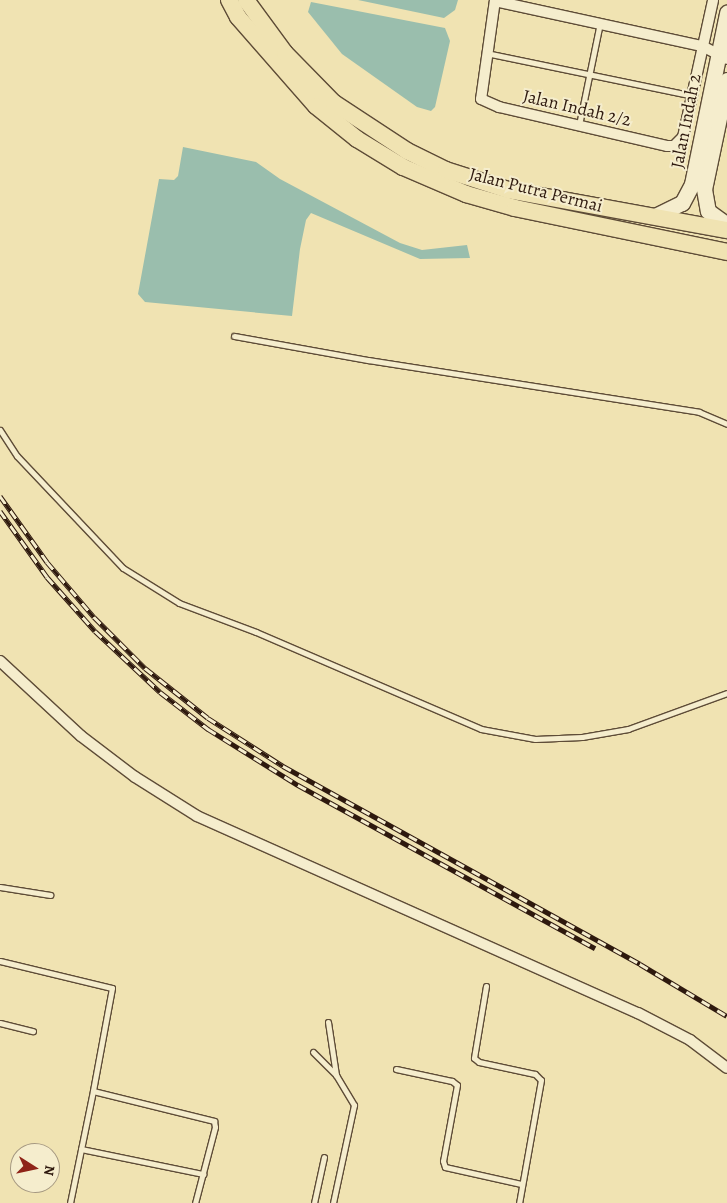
<!DOCTYPE html>
<html>
<head>
<meta charset="utf-8">
<style>
	body { margin:0 }
	#map { position:relative; width:727px; height:1203px; overflow:hidden; background:#f0e3b2; font-family:Alegreya,serif }
	div>[style] { position:absolute }
	[style*='--x'] { left:calc(var(--x)*1px); top:calc(var(--y)*1px); width:calc(var(--w)*1px); rotate:calc(var(--a)*1deg) }
	.water>* { inset:0; background:#9abead }
	.roads { filter:drop-shadow(1px 0 #5e4c37) drop-shadow(-1px 0 #5e4c37) drop-shadow(0 1px #5e4c37) drop-shadow(0 -1px #5e4c37) }
	.lane>* { height:5px; margin:-2.5px; padding:0 2.5px; transform-origin:2.5px; border-radius:2.5px; background:#f5edcd }
	.street>* { height:10px; margin:-5px; padding:0 5px; transform-origin:5px; border-radius:5px; background:#f5edcd }
	.secondary>* { height:15px; margin:-7.5px; padding:0 7.5px; transform-origin:7.5px; border-radius:7.5px; background:#f5edcd }
	.primary>* { height:16px; margin:-8px; padding:0 8px; transform-origin:8px; border-radius:8px; background:#f0e3b2 }
	.rail>* { height:5px; margin-top:-2.5px; transform-origin:0; background:repeating-linear-gradient(90deg,#f5edcd 0 9px,#2e190e 0 18px); box-sizing:border-box; border-block:1px solid #2e190e }
	span { translate:-50% -50%; white-space:nowrap; text-align:center; line-height:1.15; -webkit-text-stroke:4px #f5edcd; paint-order:stroke }
	.street-label { font-size:18px; color:#2e190e }
	.north { position:absolute; left:10px; top:1143px; width:50px; height:50px; box-sizing:border-box; background:#f5edcd; border:1px solid #a59881; border-radius:50%; rotate:100deg; font-size:14px; font-weight:700; line-height:20px; text-align:center; color:#2e190e }
	.north::after { content:''; display:block; margin:auto; width:18px; height:22px; background:#8f2418; clip-path:polygon(50% 0,100% 100%,50% 72%,0 100%) }
</style>
</head>
<body>
<div id="map">
	<div class="water">
		<div style="clip-path:polygon(358px 0,458px 0,455px 10px,444px 18px)"></div>
		<div style="clip-path:polygon(311px 2px,445px 28px,450px 41px,435px 107px,431px 111px,417px 107px,342px 54px,308px 12px)"></div>
		<div style="clip-path:polygon(183px 147px,256px 162px,280px 179px,400px 243px,422px 250px,467px 245px,470px 258px,420px 259px,311px 213px,306px 220px,300px 249px,292px 316px,145px 302px,138px 294px,159px 179px,174px 180px,178px 176px)"></div>
	</div>
	<div class="roads">
		<div class="lane">
			<div style="--x:486;--y:53;--w:211;--a:11.7"></div>
			<div style="--x:579;--y:125;--w:104;--a:-78.4"></div>
			<div style="--x:234;--y:336;--w:136;--a:10.2"></div>
			<div style="--x:368;--y:360;--w:335;--a:8.9"></div>
			<div style="--x:699;--y:412;--w:30;--a:23"></div>
			<div style="--x:0;--y:430;--w:31;--a:57"></div>
			<div style="--x:17;--y:456;--w:154;--a:46.6"></div>
			<div style="--x:123;--y:568;--w:66;--a:32"></div>
			<div style="--x:179;--y:603;--w:82;--a:20.6"></div>
			<div style="--x:256;--y:632;--w:245;--a:23.3"></div>
			<div style="--x:481;--y:729;--w:55;--a:10.5"></div>
			<div style="--x:535;--y:739;--w:47;--a:-2.4"></div>
			<div style="--x:582;--y:737;--w:47;--a:-9.9"></div>
			<div style="--x:628;--y:729;--w:105;--a:-20"></div>
			<div style="--x:0;--y:887;--w:51;--a:9.1"></div>
			<div style="--x:0;--y:961;--w:115;--a:13.6"></div>
			<div style="--x:112;--y:988;--w:105;--a:100.5"></div>
			<div style="--x:486;--y:986;--w:73;--a:99.5"></div>
			<div style="--x:474;--y:1058;--w:6;--a:39"></div>
			<div style="--x:479;--y:1062;--w:57;--a:12.1"></div>
			<div style="--x:535;--y:1074;--w:8;--a:45"></div>
			<div style="--x:541;--y:1080;--w:125;--a:100.1"></div>
			<div style="--x:328;--y:1022;--w:54;--a:81.4"></div>
			<div style="--x:336;--y:1075;--w:35;--a:59"></div>
			<div style="--x:354;--y:1105;--w:100;--a:102.1"></div>
			<div style="--x:0;--y:1023;--w:34;--a:14"></div>
			<div style="--x:313;--y:1052;--w:33;--a:45"></div>
			<div style="--x:396;--y:1069;--w:57;--a:12.1"></div>
			<div style="--x:452;--y:1081;--w:6;--a:39"></div>
			<div style="--x:457;--y:1085;--w:77;--a:100.4"></div>
			<div style="--x:443;--y:1161;--w:6;--a:72"></div>
			<div style="--x:445;--y:1167;--w:78;--a:12.6"></div>
			<div style="--x:81;--y:1149;--w:125;--a:11.6"></div>
			<div style="--x:70;--y:1203;--w:114;--a:-78.4"></div>
			<div style="--x:93;--y:1091;--w:125;--a:13.9"></div>
			<div style="--x:214;--y:1121;--w:6;--a:81"></div>
			<div style="--x:215;--y:1127;--w:79;--a:104.7"></div>
			<div style="--x:314;--y:1203;--w:47;--a:-77.7"></div>
		</div>
		<div class="street">
			<div style="--x:495;--y:0;--w:100;--a:98"></div>
			<div style="--x:481;--y:99;--w:20;--a:24"></div>
			<div style="--x:499;--y:107;--w:172;--a:13.1"></div>
			<div style="--x:667;--y:146;--w:7;--a:0"></div>
			<div style="--x:674;--y:146;--w:13;--a:-45"></div>
			<div style="--x:683;--y:137;--w:140;--a:-77.6"></div>
			<div style="--x:495;--y:1;--w:212;--a:12.3"></div>
			<div style="--x:702;--y:46;--w:28;--a:27"></div>
			<div style="--x:0;--y:661;--w:110;--a:42.8"></div>
			<div style="--x:81;--y:736;--w:68;--a:37.2"></div>
			<div style="--x:135;--y:777;--w:73;--a:32.2"></div>
			<div style="--x:197;--y:816;--w:483;--a:24.1"></div>
			<div style="--x:638;--y:1013;--w:59;--a:27.4"></div>
			<div style="--x:690;--y:1040;--w:46;--a:37.1"></div>
		</div>
		<div class="secondary">
			<div style="--x:727;--y:80;--w:111;--a:101.9"></div>
			<div style="--x:704;--y:189;--w:22;--a:80"></div>
			<div style="--x:708;--y:211;--w:24;--a:36"></div>
			<div style="--x:655;--y:216;--w:30;--a:-26"></div>
			<div style="--x:682;--y:203;--w:21;--a:-62"></div>
			<div style="--x:692;--y:184;--w:175;--a:-78.4"></div>
		</div>
		<div class="primary">
			<div style="--x:229;--y:0;--w:19;--a:62"></div>
			<div style="--x:238;--y:17;--w:118;--a:48.8"></div>
			<div style="--x:316;--y:106;--w:53;--a:38.8"></div>
			<div style="--x:357;--y:139;--w:54;--a:31.3"></div>
			<div style="--x:403;--y:167;--w:69;--a:23.2"></div>
			<div style="--x:466;--y:194;--w:51;--a:15.9"></div>
			<div style="--x:515;--y:208;--w:217;--a:11.7"></div>
			<div style="--x:246;--y:0;--w:66;--a:53.7"></div>
			<div style="--x:285;--y:53;--w:70;--a:45.6"></div>
			<div style="--x:334;--y:103;--w:87;--a:33.3"></div>
			<div style="--x:407;--y:151;--w:43;--a:26"></div>
			<div style="--x:446;--y:170;--w:65;--a:17.9"></div>
			<div style="--x:508;--y:190;--w:223;--a:10.4"></div>
		</div>
	</div>
	<div class="rail">
		<div style="--x:0;--y:496;--w:81;--a:54.5"></div>
		<div style="--x:47;--y:562;--w:72;--a:49.5"></div>
		<div style="--x:94;--y:617;--w:72;--a:45"></div>
		<div style="--x:145;--y:668;--w:80;--a:38.4"></div>
		<div style="--x:208;--y:718;--w:89;--a:32.6"></div>
		<div style="--x:283;--y:766;--w:408;--a:29"></div>
		<div style="--x:640;--y:964;--w:101;--a:30.9"></div>
		<div style="--x:0;--y:511;--w:81;--a:54.5"></div>
		<div style="--x:47;--y:577;--w:72;--a:48.4"></div>
		<div style="--x:95;--y:631;--w:89;--a:43.2"></div>
		<div style="--x:160;--y:692;--w:61;--a:37.6"></div>
		<div style="--x:208;--y:729;--w:106;--a:31.9"></div>
		<div style="--x:298;--y:785;--w:339;--a:28.8"></div>
	</div>
	<div class="street-label">
		<span style="left:577px;top:108px;rotate:13deg">Jalan Indah 2/2</span>
		<span style="left:686px;top:121px;rotate:-79deg">Jalan Indah 2</span>
		<span style="left:536px;top:190px;rotate:14deg">Jalan Putra Permai</span>
	</div>
	<div class="north">N</div>
</div>
</body>
</html>
